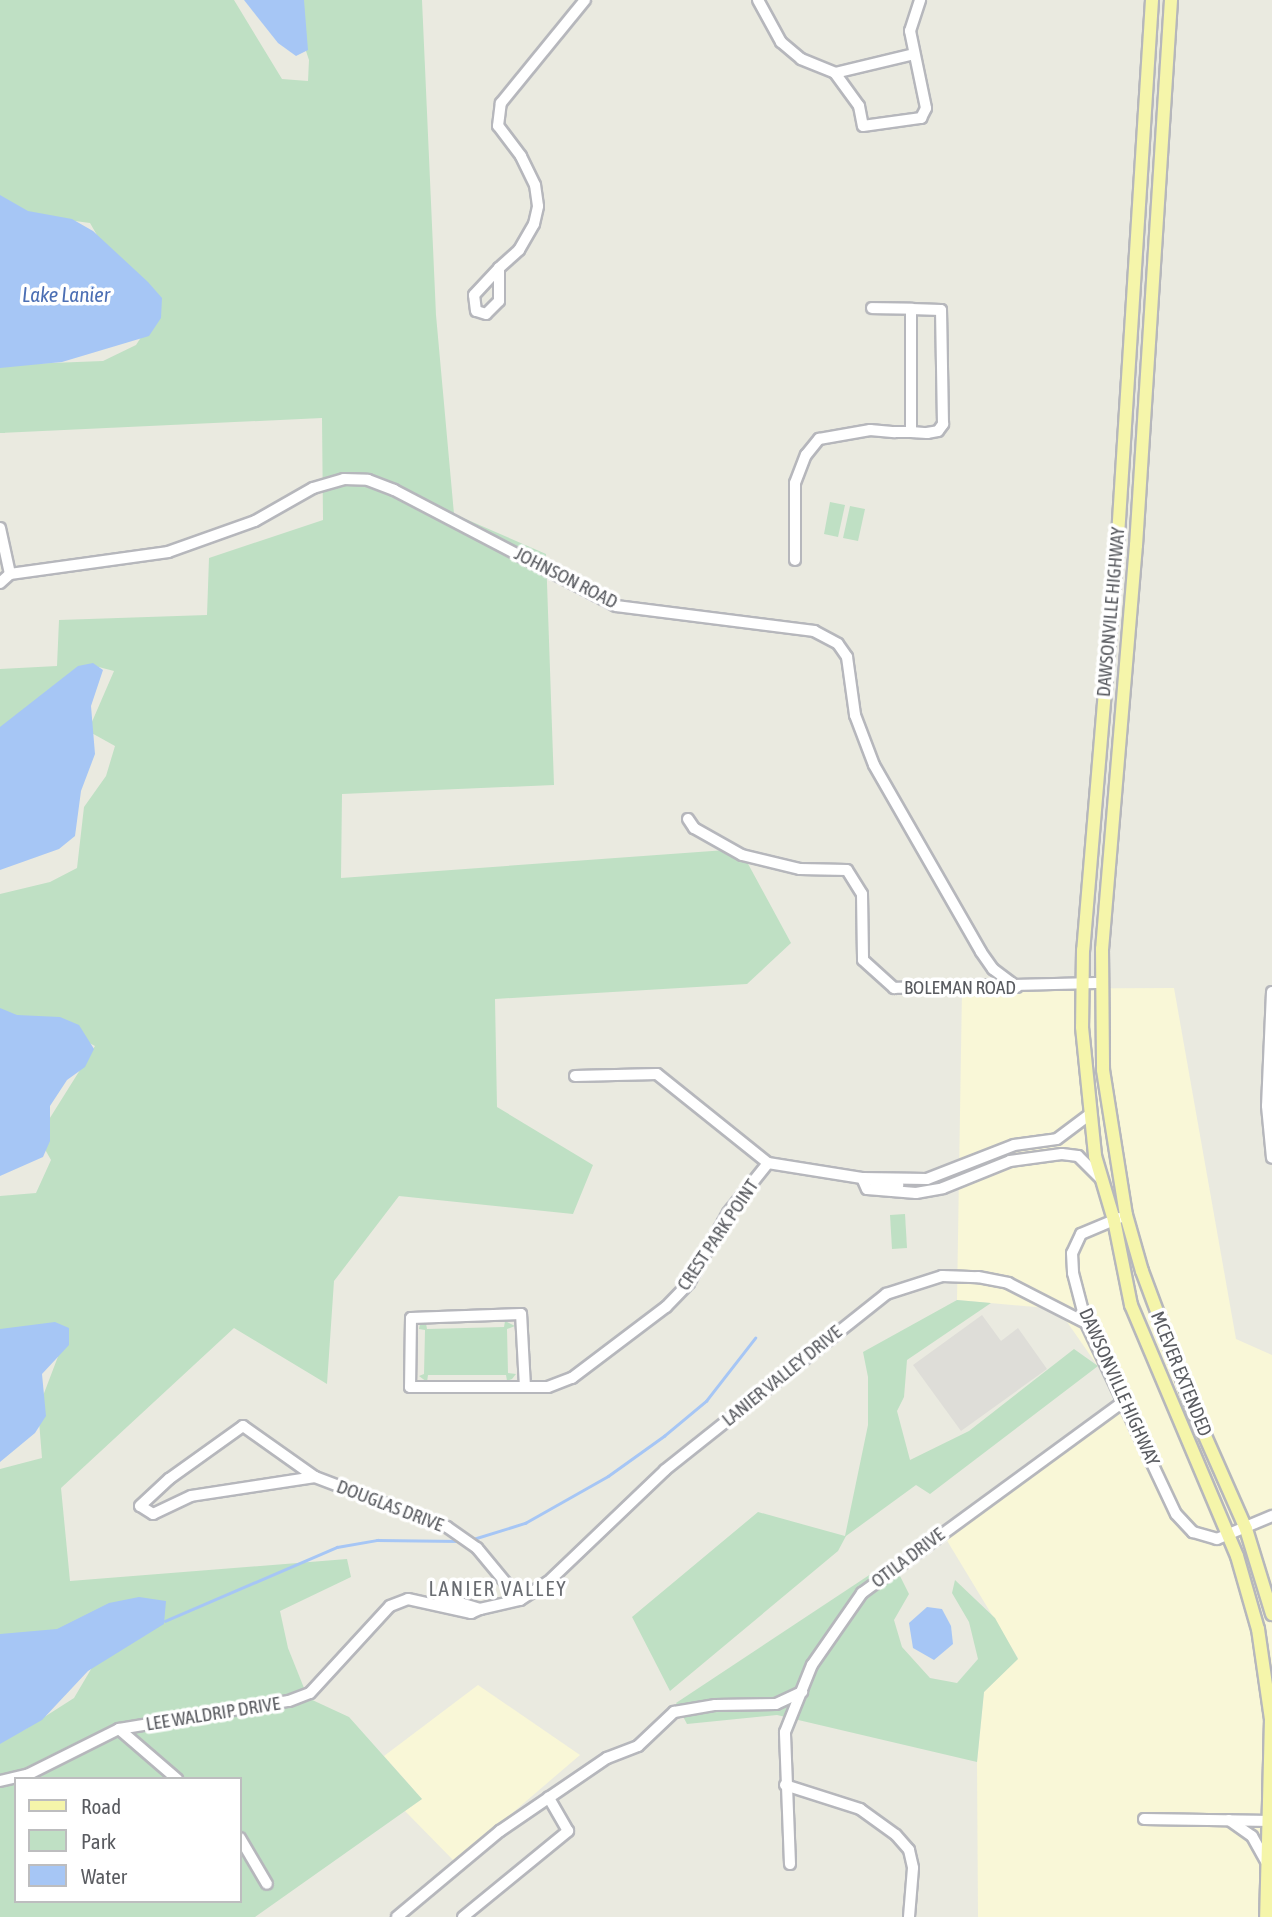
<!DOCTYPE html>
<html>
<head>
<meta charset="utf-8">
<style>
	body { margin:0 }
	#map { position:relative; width:1272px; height:1917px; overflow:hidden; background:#eaeae0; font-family:"Asap Condensed",sans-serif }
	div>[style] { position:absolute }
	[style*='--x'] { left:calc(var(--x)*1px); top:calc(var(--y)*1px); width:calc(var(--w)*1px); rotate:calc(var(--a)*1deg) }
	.commercial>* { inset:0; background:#f9f7d7 }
	.industrial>* { inset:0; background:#deddd8 }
	.green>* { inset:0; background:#bfe0c4 }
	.water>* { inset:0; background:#a6c6f5 }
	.stream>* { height:2.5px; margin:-1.25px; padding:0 1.25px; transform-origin:1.25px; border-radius:1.25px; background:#a6c6f5 }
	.roads { filter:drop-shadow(2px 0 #b6b7bc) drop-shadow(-2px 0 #b6b7bc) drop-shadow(0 2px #b6b7bc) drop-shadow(0 -2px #b6b7bc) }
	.minor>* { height:10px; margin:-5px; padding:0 5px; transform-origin:5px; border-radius:5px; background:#fff }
	.major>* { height:12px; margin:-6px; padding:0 6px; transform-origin:6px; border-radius:6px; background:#f5f5aa }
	span { translate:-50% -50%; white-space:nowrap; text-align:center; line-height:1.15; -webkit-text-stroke:7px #fff; paint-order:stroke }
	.street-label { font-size:19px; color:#595b60 }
	.water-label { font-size:21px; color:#4c6fb4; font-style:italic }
	.neighbourhood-label { font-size:21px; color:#6a6d72; letter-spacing:2px }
	.legend { position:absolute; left:14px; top:1777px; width:228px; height:126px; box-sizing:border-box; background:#fff; border:2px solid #bdbdbf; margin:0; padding:9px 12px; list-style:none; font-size:21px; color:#595b60 }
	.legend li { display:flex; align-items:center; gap:14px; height:35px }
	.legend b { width:35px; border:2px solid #bdbdbf }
</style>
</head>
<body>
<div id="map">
	<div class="commercial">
		<div style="clip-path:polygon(1174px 988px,1236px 1339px,1272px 1355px,1272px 1917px,978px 1917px,977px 1763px,984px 1692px,1018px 1658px,940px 1529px,1120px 1398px,1058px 1309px,957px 1300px,962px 989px)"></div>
		<div style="clip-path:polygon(478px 1685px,580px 1755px,455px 1862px,405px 1811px,422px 1799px,384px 1756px)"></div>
	</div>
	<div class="industrial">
		<div style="clip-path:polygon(982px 1315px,1001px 1341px,1018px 1328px,1047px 1369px,961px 1431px,913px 1365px)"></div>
	</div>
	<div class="green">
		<div style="clip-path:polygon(evenodd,0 0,234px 0,282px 79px,308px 81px,309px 60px,293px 12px,294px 0,422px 0,436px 315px,454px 514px,546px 554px,554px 785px,342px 794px,341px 878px,740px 849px,791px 943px,747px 984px,495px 999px,497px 1107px,593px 1165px,573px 1214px,399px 1196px,334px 1281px,327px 1384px,234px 1328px,61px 1488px,70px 1581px,347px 1559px,351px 1577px,280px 1611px,288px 1648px,308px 1698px,349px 1717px,422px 1799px,255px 1917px,0 1917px,0 1737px,24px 1730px,74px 1698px,97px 1659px,0 1638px,0 1469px,42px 1458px,38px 1409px,62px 1346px,0 1335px,0 1196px,36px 1193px,51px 1160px,38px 1137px,95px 1046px,74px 1035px,0 1013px,0 894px,50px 882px,77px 868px,84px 807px,106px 776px,115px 746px,88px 731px,114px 671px,91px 665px,0 731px,0 669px,57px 666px,59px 620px,207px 615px,209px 558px,323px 520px,322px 418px,0 433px,0 365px,103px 361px,136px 345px,158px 311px,105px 249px,90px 223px,0 211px,0 0,16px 1779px,240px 1779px,240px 1901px,16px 1901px,16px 1779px)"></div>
		<div style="clip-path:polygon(830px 502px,845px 505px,838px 537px,824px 534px)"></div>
		<div style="clip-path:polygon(850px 506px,865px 509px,858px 541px,843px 538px)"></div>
		<div style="clip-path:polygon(905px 1214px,907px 1248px,892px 1249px,890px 1215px)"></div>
		<div style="clip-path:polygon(957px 1300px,991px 1303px,907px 1360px,904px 1397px,897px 1411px,910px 1460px,969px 1431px,1074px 1349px,1098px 1366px,930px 1494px,916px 1485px,846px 1536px,838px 1551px,670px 1691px,632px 1617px,758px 1512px,845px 1536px,868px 1425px,868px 1377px,863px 1352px)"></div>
		<div style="clip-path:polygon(505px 1321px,515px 1326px,507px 1329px,508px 1373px,516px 1374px,512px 1379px,507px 1381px,506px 1375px,428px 1375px,427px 1382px,419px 1376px,424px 1374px,425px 1330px,419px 1329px,420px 1324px,426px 1323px,427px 1329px,504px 1327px)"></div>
		<div style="clip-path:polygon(892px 1560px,909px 1594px,894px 1620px,902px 1647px,930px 1678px,957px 1683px,978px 1659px,969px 1622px,952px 1593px,955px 1580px,995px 1618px,1018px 1659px,984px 1692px,977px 1762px,777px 1715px,687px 1724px,676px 1703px)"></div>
	</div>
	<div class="water">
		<div style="clip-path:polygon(244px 0,304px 0,308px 50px,296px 56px,278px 43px)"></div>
		<div style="clip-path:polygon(0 195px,28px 211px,72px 219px,93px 231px,148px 282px,162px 298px,161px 318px,149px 336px,62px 362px,0 368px)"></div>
		<div style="clip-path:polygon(93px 663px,103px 670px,91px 706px,95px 754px,81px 791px,75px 836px,59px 849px,0 870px,0 727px,78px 666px)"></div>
		<div style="clip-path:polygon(0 1008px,17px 1015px,60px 1017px,79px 1025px,94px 1049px,85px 1067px,67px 1080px,50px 1106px,50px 1141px,43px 1157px,0 1176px)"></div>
		<div style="clip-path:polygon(55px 1322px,69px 1328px,69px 1345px,42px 1374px,46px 1416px,35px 1433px,0 1462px,0 1329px)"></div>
		<div style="clip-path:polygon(139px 1597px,166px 1601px,164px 1624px,88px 1671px,42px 1720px,0 1744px,0 1634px,57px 1629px,109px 1603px)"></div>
		<div style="clip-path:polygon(927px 1607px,942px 1609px,951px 1626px,953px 1644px,934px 1660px,913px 1648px,909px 1623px)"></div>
	</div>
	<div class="stream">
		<div style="--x:470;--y:1540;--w:58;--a:-17.2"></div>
		<div style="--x:525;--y:1523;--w:95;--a:-29.5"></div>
		<div style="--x:608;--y:1476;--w:69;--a:-35.5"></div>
		<div style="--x:664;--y:1436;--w:55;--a:-39.8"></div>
		<div style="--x:706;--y:1401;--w:80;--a:-52.1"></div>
		<div style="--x:165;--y:1621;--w:187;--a:-23.3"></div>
		<div style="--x:337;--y:1547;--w:41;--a:-9.9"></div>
		<div style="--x:377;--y:1540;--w:83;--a:0.7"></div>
	</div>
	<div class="roads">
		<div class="minor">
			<div style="--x:758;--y:0;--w:48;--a:61.3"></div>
			<div style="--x:781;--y:42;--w:26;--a:40"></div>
			<div style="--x:801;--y:59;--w:37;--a:22"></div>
			<div style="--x:835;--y:73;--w:41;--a:54"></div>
			<div style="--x:859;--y:106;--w:20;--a:79"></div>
			<div style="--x:863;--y:126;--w:59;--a:-7.9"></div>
			<div style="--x:921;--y:118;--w:11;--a:-63"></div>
			<div style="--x:926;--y:108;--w:79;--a:-101.7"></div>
			<div style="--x:910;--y:31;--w:33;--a:-72"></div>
			<div style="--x:835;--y:73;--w:81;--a:-13.5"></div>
			<div style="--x:499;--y:268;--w:33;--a:90"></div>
			<div style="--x:499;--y:301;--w:18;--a:135"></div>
			<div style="--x:486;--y:314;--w:10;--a:-163"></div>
			<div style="--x:476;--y:311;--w:16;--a:-97"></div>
			<div style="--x:474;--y:295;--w:37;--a:-47"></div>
			<div style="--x:499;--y:268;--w:27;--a:-42"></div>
			<div style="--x:519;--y:250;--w:30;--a:-60"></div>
			<div style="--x:534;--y:224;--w:18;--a:-77"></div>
			<div style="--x:538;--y:206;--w:21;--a:-98"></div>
			<div style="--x:535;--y:185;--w:32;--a:-116"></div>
			<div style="--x:521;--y:156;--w:38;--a:-127"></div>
			<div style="--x:498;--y:126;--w:23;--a:-83"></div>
			<div style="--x:501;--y:103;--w:133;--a:-50.8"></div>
			<div style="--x:872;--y:308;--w:39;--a:1"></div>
			<div style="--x:0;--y:528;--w:47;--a:77.7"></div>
			<div style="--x:795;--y:560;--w:77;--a:-90"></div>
			<div style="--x:795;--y:483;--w:30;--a:-69"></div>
			<div style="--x:806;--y:455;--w:21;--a:-51"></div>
			<div style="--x:819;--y:439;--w:52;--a:-10"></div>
			<div style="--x:870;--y:430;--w:25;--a:5"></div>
			<div style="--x:895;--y:432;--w:16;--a:0"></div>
			<div style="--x:911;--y:432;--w:16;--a:4"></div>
			<div style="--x:927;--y:433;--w:11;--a:-10"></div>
			<div style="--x:938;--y:431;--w:9;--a:-54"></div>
			<div style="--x:943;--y:424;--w:114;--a:-91"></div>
			<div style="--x:941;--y:310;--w:30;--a:-178"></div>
			<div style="--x:911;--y:309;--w:123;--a:90"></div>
			<div style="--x:0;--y:583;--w:13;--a:-42"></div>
			<div style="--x:10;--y:574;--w:160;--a:-7.9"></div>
			<div style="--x:168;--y:552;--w:92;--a:-19.6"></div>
			<div style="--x:255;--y:521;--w:67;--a:-29.6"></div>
			<div style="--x:313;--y:488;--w:32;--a:-16"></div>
			<div style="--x:344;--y:479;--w:24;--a:2"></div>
			<div style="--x:368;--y:480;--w:28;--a:21"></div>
			<div style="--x:394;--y:490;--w:250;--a:27.6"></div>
			<div style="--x:616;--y:606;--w:200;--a:7.2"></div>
			<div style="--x:814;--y:631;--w:27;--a:28"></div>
			<div style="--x:838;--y:644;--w:16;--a:55"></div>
			<div style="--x:847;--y:657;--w:59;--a:82.1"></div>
			<div style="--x:855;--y:715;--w:53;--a:69.2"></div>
			<div style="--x:874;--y:765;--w:215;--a:60.2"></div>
			<div style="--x:981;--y:952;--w:21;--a:55"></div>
			<div style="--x:993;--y:969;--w:30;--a:37"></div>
			<div style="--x:688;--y:819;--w:11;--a:56"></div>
			<div style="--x:694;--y:828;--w:55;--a:29.4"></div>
			<div style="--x:742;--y:855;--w:60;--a:13.6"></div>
			<div style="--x:800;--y:869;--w:47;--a:1.2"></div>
			<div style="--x:847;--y:870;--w:28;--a:58"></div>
			<div style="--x:862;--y:894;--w:66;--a:89.1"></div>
			<div style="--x:863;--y:960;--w:42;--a:42.1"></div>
			<div style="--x:894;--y:988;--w:207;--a:-1.4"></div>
			<div style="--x:1272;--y:992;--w:114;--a:92.5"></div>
			<div style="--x:1267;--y:1106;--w:52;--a:84.5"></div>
			<div style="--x:575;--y:1076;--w:82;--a:-1.4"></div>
			<div style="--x:657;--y:1074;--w:142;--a:38.7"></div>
			<div style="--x:768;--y:1163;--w:95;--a:9.1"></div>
			<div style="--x:862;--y:1178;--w:65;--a:0.9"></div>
			<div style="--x:927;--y:1179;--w:93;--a:-21.3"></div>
			<div style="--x:1014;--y:1145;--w:43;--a:-7.9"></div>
			<div style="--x:1057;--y:1139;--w:40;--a:-37"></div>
			<div style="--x:862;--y:1178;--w:12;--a:66"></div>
			<div style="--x:867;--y:1189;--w:49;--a:4.7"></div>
			<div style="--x:916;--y:1193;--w:27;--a:-10"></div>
			<div style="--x:943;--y:1188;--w:72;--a:-21.9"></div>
			<div style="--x:1010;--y:1161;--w:52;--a:-7.7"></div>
			<div style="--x:1062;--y:1154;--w:16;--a:7"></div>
			<div style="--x:1078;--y:1156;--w:34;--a:45"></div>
			<div style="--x:862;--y:1178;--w:37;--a:11"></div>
			<div style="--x:1119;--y:1218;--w:41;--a:157.2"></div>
			<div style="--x:1081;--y:1234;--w:21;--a:115"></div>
			<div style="--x:1072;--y:1253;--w:20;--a:87"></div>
			<div style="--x:1073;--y:1273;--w:52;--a:75.4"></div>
			<div style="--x:1086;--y:1323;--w:211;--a:64.8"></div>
			<div style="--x:1176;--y:1514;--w:25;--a:47"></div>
			<div style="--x:1193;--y:1532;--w:25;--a:16"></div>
			<div style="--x:1217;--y:1539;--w:60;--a:-22.7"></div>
			<div style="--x:525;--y:1387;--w:73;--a:-93.1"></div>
			<div style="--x:521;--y:1314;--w:110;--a:177.9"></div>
			<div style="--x:411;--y:1318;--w:69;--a:90.8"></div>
			<div style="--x:410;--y:1387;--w:138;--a:0"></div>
			<div style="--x:548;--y:1387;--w:26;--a:-21"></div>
			<div style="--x:572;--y:1378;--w:118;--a:-37.1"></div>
			<div style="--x:666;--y:1307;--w:33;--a:-46"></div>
			<div style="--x:689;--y:1283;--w:80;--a:-60.9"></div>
			<div style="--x:728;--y:1213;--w:64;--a:-51.3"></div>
			<div style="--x:315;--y:1477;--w:125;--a:171.3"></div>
			<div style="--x:191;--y:1496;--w:42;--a:154.7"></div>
			<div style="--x:153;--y:1514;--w:15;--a:-148"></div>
			<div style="--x:140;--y:1506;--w:40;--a:-43"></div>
			<div style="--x:169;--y:1479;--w:91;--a:-35.6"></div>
			<div style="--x:243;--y:1426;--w:88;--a:35.3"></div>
			<div style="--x:315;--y:1477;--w:141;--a:20.7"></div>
			<div style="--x:447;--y:1527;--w:37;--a:35"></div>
			<div style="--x:477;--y:1548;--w:67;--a:50.4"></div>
			<div style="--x:480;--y:1609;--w:41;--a:-12.7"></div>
			<div style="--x:520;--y:1600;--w:33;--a:-33"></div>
			<div style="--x:548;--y:1582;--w:162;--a:-43.7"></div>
			<div style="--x:665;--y:1470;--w:283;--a:-38.5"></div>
			<div style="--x:886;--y:1294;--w:59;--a:-17.8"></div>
			<div style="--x:942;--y:1276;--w:36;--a:2"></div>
			<div style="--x:978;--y:1277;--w:31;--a:11"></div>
			<div style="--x:1008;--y:1283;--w:88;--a:27.1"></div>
			<div style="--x:119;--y:1729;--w:77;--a:40.8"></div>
			<div style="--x:0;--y:1781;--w:28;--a:-13"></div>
			<div style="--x:27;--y:1775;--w:103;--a:-26.6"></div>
			<div style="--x:119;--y:1729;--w:172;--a:-9.4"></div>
			<div style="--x:289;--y:1701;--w:22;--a:-21"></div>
			<div style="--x:310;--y:1693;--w:118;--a:-47.4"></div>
			<div style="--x:390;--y:1606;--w:19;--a:-21"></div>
			<div style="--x:408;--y:1599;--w:65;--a:12.5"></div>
			<div style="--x:471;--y:1613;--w:10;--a:-24"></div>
			<div style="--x:480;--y:1609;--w:34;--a:-163"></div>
			<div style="--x:448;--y:1599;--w:11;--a:158"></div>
			<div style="--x:785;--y:1785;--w:79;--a:17.7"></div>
			<div style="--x:860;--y:1809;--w:44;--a:35.8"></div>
			<div style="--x:896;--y:1835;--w:20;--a:49"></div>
			<div style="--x:909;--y:1850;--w:18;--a:77"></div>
			<div style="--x:913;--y:1868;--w:49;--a:94.7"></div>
			<div style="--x:1144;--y:1819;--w:128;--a:0.9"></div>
			<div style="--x:1229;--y:1820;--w:28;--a:35"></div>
			<div style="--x:1252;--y:1836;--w:31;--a:61"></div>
			<div style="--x:240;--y:1838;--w:53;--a:59.6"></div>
			<div style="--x:790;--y:1864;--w:132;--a:-92.2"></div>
			<div style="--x:785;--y:1732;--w:72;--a:-68.1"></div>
			<div style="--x:812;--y:1665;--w:88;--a:-55.2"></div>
			<div style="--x:862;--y:1593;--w:323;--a:-36.2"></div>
			<div style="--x:397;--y:1917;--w:134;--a:-39.9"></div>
			<div style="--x:500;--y:1831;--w:130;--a:-34.3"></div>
			<div style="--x:607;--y:1758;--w:33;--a:-21"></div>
			<div style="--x:638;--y:1746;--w:50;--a:-43.4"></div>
			<div style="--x:674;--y:1712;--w:42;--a:-9.7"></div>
			<div style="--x:715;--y:1705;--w:61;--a:-0.9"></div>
			<div style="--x:776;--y:1704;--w:29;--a:-25"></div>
			<div style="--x:463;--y:1917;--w:136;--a:-39.3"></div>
			<div style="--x:568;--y:1831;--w:39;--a:-120"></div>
		</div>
		<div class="major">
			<div style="--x:1152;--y:0;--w:537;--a:93.63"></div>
			<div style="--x:1118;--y:536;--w:415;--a:94.8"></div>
			<div style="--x:1083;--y:950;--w:77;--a:90.7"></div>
			<div style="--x:1082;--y:1027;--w:130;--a:84.2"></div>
			<div style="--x:1095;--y:1156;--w:67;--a:73.5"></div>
			<div style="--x:1114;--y:1220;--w:87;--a:78.7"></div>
			<div style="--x:1131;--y:1305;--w:272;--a:67.1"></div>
			<div style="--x:1237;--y:1556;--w:76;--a:74"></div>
			<div style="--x:1258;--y:1629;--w:91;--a:81.8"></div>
			<div style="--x:1271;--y:1719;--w:198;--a:91.4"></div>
			<div style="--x:1171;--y:0;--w:546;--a:93.67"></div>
			<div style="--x:1136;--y:545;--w:405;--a:94.8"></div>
			<div style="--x:1102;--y:949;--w:121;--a:89.5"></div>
			<div style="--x:1103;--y:1070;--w:147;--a:81"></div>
			<div style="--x:1126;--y:1215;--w:58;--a:74.1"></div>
			<div style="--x:1142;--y:1271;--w:149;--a:69.6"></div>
			<div style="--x:1194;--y:1411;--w:129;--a:66.2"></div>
			<div style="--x:1246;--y:1529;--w:89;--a:73"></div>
		</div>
	</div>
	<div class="street-label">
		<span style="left:566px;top:578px;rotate:27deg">JOHNSON ROAD</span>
		<span style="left:1111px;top:612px;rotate:-85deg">DAWSONVILLE HIGHWAY</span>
		<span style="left:960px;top:988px">BOLEMAN ROAD</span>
		<span style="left:718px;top:1235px;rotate:-56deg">CREST PARK POINT</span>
		<span style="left:1181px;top:1374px;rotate:68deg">MCEVER EXTENDED</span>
		<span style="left:782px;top:1376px;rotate:-39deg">LANIER VALLEY DRIVE</span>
		<span style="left:1119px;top:1387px;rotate:66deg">DAWSONVILLE HIGHWAY</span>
		<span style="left:390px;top:1506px;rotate:21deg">DOUGLAS DRIVE</span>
		<span style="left:908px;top:1558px;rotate:-37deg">OTILA DRIVE</span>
		<span style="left:213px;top:1714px;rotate:-9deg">LEE WALDRIP DRIVE</span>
	</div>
	<div class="water-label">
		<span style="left:66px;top:294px">Lake Lanier</span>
	</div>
	<div class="neighbourhood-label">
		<span style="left:498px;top:1588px">LANIER VALLEY</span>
	</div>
	<ul class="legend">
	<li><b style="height:9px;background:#f5f5aa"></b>Road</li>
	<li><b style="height:19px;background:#bfe0c4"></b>Park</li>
	<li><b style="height:19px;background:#a6c6f5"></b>Water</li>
	</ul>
</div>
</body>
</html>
